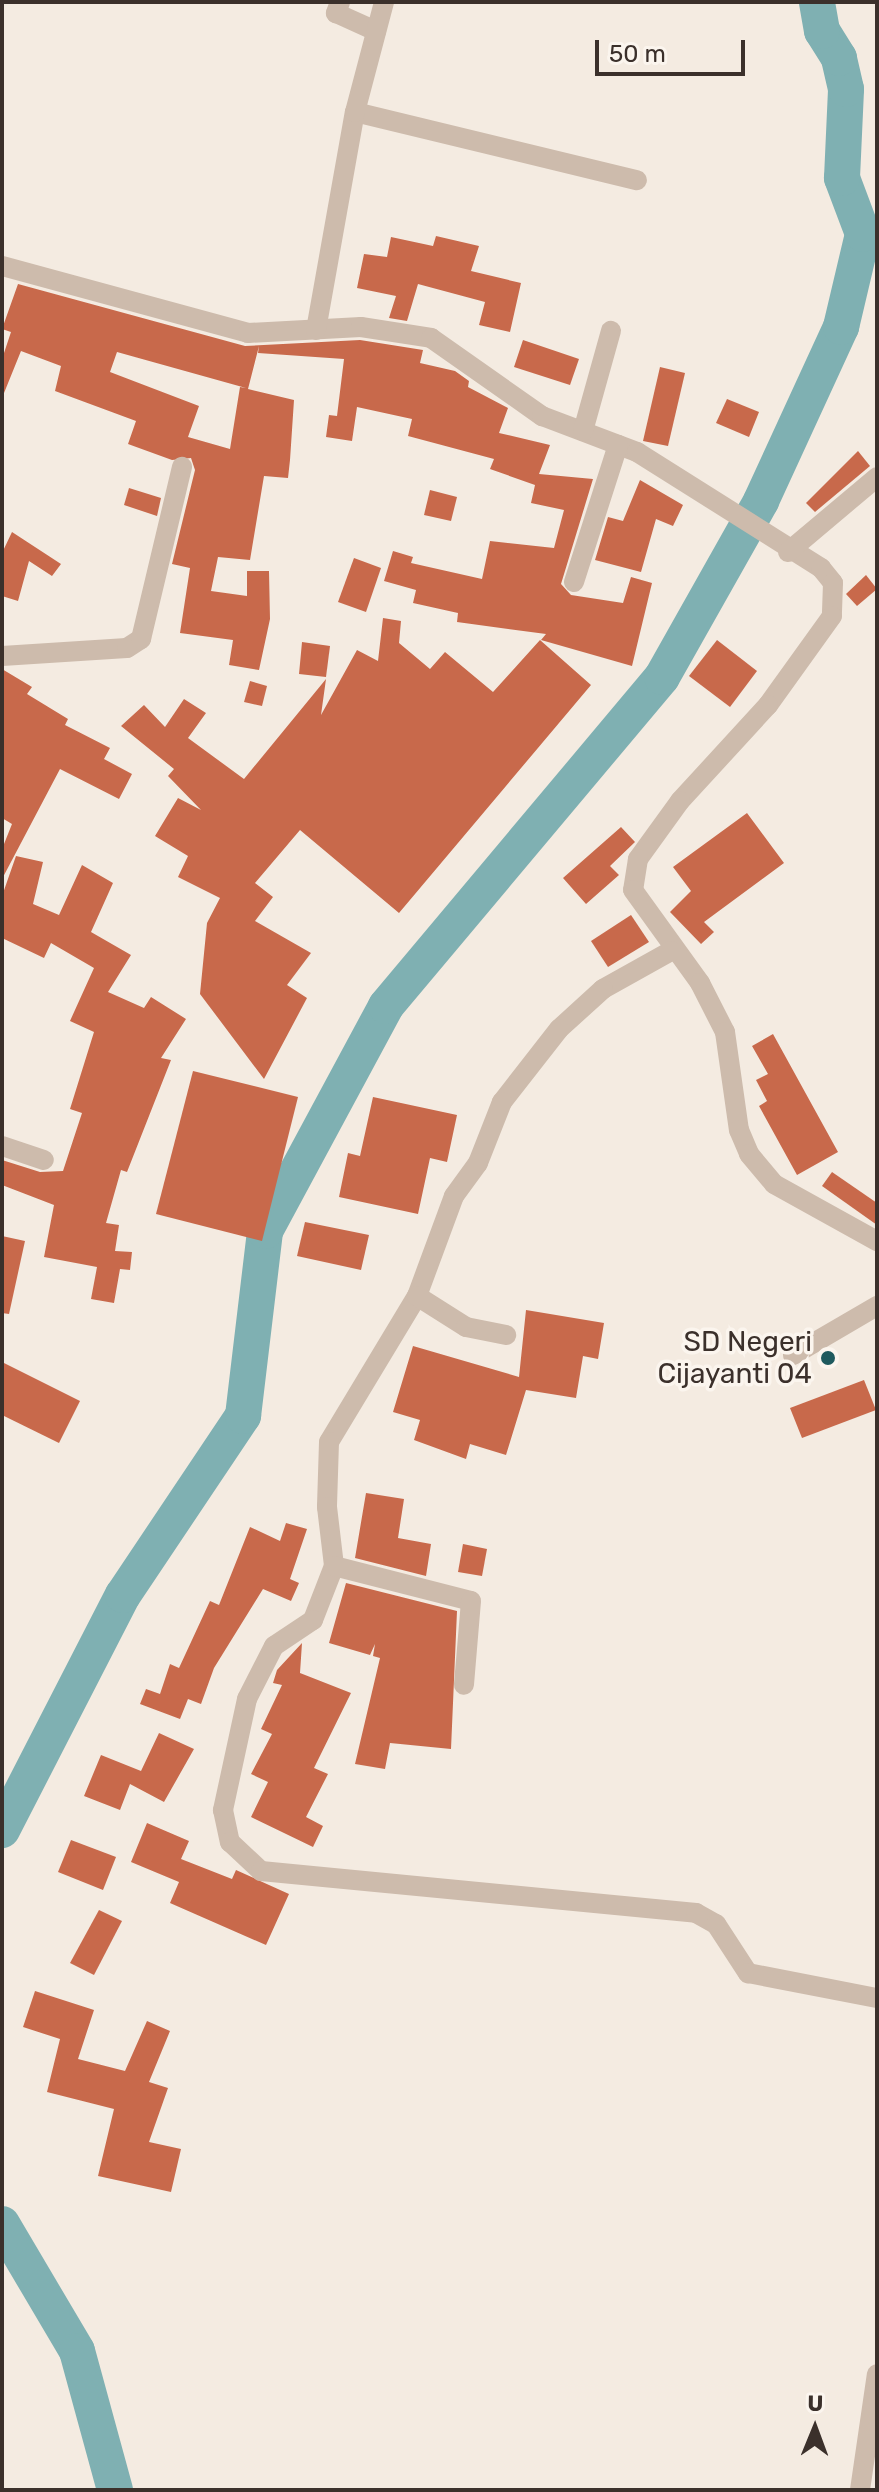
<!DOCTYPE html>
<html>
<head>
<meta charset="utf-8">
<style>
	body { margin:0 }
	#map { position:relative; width:879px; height:2492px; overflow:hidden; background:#f4ebe1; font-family:Rubik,sans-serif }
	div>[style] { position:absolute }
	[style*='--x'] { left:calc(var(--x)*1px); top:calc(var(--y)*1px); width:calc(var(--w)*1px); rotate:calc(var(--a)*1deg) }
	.river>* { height:36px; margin:-18px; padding:0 18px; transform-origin:18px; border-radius:18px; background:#7fb0b2 }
	.building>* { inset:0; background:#c8694b }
	.minor>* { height:20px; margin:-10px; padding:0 10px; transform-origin:10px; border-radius:10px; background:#cdbbac }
	.dots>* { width:22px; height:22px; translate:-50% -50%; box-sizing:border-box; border:4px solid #fbf5ee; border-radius:50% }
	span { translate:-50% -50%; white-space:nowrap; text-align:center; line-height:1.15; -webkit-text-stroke:7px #fbf5ee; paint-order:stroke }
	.poi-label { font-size:28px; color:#3b302b }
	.right { translate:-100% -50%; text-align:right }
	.frame { position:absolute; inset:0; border:4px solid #3b302b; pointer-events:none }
	.north { position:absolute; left:775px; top:2388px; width:80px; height:80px; -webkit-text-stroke:6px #fbf5ee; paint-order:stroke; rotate:1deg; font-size:22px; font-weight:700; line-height:32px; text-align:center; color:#3b302b }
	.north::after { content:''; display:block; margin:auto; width:28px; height:36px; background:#3b302b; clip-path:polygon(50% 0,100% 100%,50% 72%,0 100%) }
	.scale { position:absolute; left:595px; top:40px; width:150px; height:36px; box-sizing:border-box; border:4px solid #3b302b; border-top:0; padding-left:10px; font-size:24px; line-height:28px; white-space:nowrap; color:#3b302b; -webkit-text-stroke:6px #fbf5ee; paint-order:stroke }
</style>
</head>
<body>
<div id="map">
	<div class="river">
		<div style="--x:2;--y:1830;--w:264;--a:-62.8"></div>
		<div style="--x:123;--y:1595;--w:216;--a:-56.2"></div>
		<div style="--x:243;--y:1416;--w:186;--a:-83.2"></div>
		<div style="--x:265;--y:1231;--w:255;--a:-61.7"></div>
		<div style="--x:386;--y:1006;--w:429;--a:-50"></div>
		<div style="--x:662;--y:677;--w:202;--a:-60.6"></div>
		<div style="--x:761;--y:501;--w:192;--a:-65.3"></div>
		<div style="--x:841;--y:327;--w:96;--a:-76.7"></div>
		<div style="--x:863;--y:234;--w:60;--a:-110.6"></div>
		<div style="--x:842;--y:178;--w:89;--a:-87.4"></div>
		<div style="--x:846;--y:89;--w:32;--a:-103"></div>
		<div style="--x:839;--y:58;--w:32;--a:-122"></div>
		<div style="--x:822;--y:31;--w:29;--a:-100"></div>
		<div style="--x:2;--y:2224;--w:147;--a:59.4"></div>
		<div style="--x:77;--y:2351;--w:144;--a:74.7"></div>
	</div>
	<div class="building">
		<div style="clip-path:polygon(436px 236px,479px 246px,471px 271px,521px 283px,510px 332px,479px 325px,485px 302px,418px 284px,407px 321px,389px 318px,396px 296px,357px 288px,364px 254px,387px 257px,391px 237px,433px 246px)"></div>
		<div style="clip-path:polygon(evenodd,18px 284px,245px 346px,360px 340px,423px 350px,420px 363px,455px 371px,469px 381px,468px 387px,508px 408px,499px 433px,550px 445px,539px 474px,593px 479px,561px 584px,571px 595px,623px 603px,631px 577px,652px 583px,632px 666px,541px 640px,546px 634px,457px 622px,458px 613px,413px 603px,416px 590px,384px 581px,393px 551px,413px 557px,411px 563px,482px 579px,490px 541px,554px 548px,564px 510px,531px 503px,535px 485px,490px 469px,494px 459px,408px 436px,412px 419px,357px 407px,352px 441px,326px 437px,329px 415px,337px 416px,344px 359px,258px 353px,259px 346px,248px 389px,294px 400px,290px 460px,288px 478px,264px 476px,250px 560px,218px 557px,211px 591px,247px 596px,247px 571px,269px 571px,270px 619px,259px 670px,229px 665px,233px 640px,180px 633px,190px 568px,172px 564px,195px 470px,191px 458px,172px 460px,128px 444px,136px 421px,55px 391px,61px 366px,21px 351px,2px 398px,2px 359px,11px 332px,2px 329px,18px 284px,117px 352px,246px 388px,240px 387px,230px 449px,188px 437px,199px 406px,110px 372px,117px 352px)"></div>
		<div style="clip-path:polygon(523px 340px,579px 359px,570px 385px,514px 367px)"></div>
		<div style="clip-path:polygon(660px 367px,685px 373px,668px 446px,643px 441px)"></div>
		<div style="clip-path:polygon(727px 399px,759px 412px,749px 437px,716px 423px)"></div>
		<div style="clip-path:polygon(858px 451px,870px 466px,815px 512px,806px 503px)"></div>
		<div style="clip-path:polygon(640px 480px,683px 505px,673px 526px,656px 519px,641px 572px,595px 560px,608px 517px,623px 521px)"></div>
		<div style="clip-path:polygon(129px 488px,161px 498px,157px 516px,124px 505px)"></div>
		<div style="clip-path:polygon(430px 490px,457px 497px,451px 521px,424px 515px)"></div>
		<div style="clip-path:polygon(12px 532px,61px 564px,52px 576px,29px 561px,18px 601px,2px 596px,2px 553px)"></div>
		<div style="clip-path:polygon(354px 558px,381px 568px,366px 612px,338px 602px)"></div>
		<div style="clip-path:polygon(866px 575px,877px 589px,857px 606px,846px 594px)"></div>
		<div style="clip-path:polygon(383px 618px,401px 621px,399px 643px,430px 669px,445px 652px,493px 692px,540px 640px,591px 685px,399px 913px,300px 830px,255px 883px,273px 897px,255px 921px,311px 953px,287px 985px,307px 998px,264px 1079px,200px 994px,207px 923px,220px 898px,178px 877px,188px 856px,155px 836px,178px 798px,201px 810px,168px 776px,174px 769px,121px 726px,144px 705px,165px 727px,184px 699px,206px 713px,188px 738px,244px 779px,326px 679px,321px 715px,357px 650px,378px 661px)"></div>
		<div style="clip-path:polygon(717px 640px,757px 671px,730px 707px,689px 676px)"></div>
		<div style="clip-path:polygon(302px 642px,330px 646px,326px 677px,299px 674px)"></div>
		<div style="clip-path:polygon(2px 669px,32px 687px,27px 694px,68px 719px,65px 725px,110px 748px,104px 759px,132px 774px,119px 799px,60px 769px,2px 879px,2px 849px,12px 824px,2px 818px)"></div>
		<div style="clip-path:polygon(250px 681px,267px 686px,262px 706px,244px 702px)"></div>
		<div style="clip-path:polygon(747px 813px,784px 863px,704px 922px,714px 932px,701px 944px,670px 912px,691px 891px,673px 867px)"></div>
		<div style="clip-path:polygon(621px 827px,635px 842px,610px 866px,619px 875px,586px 904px,563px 878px)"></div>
		<div style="clip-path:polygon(16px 856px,43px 862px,33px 904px,59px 915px,82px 865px,113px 883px,91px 932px,131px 955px,108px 992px,144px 1008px,151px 997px,186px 1019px,161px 1058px,171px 1060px,127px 1172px,121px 1170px,106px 1223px,119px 1225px,115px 1251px,132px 1252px,130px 1270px,120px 1269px,114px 1303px,91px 1299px,97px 1267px,44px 1257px,54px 1205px,2px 1185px,2px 1160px,40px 1172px,63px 1171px,82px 1113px,70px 1109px,94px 1032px,70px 1021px,94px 968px,51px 943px,44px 958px,2px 938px,2px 896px)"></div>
		<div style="clip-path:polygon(631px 915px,649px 942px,608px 967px,591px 941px)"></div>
		<div style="clip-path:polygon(773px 1034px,838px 1152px,797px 1175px,759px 1106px,767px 1101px,756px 1080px,768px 1074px,752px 1046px)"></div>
		<div style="clip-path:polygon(193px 1071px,298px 1097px,262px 1241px,156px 1214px)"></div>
		<div style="clip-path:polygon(373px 1097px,457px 1115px,447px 1162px,430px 1158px,418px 1214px,339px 1197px,348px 1153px,360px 1156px)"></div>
		<div style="clip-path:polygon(832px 1172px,877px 1203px,877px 1225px,822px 1186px)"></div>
		<div style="clip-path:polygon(305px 1222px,369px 1235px,361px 1270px,297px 1256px)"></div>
		<div style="clip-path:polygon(2px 1236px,25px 1241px,9px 1314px,2px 1313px)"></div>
		<div style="clip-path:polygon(526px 1310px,604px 1323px,598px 1359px,583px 1356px,576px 1398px,526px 1390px,506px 1455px,470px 1444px,466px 1459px,414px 1440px,420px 1420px,393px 1412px,413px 1346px,519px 1377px)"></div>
		<div style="clip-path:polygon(2px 1362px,80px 1401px,59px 1443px,2px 1415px)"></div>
		<div style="clip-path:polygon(864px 1380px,876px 1410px,802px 1438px,790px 1408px)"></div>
		<div style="clip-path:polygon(366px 1493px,404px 1499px,398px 1538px,431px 1544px,426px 1576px,355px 1558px)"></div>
		<div style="clip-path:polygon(286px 1523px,307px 1529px,290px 1579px,299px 1583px,291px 1601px,263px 1589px,214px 1668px,201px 1704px,188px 1699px,180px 1719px,140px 1704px,146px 1689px,160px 1694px,170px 1664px,179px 1668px,210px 1601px,219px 1605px,250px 1527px,280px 1541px)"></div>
		<div style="clip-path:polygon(463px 1544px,487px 1549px,482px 1576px,458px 1572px)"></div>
		<div style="clip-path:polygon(346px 1583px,457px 1611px,451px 1749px,390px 1743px,385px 1769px,355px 1764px,380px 1658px,373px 1656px,375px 1644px,370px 1655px,329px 1643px)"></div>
		<div style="clip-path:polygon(302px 1643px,300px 1673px,351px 1693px,314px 1768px,328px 1774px,306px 1817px,323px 1826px,313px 1847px,251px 1817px,268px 1782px,251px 1774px,272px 1734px,261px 1729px,282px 1685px,273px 1683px,277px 1670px)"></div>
		<div style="clip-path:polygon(159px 1733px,194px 1749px,164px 1802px,130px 1784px,120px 1810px,84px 1796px,101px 1755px,141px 1771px)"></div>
		<div style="clip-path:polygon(147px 1823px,189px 1841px,181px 1859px,232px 1879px,236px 1870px,289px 1894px,266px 1945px,170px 1903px,179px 1882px,131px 1862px)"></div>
		<div style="clip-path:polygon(71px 1840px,116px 1857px,103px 1890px,58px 1872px)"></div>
		<div style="clip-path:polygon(99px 1910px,122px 1921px,94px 1975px,70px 1963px)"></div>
		<div style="clip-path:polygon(35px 1991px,94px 2010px,78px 2059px,125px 2071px,147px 2021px,170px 2031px,149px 2082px,168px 2088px,149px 2142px,181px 2149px,171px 2192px,98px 2176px,114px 2109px,47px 2092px,60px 2039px,23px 2027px)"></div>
	</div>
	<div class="minor">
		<div style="--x:340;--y:2;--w:12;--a:110"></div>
		<div style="--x:336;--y:13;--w:44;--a:24.2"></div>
		<div style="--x:355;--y:112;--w:290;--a:13.6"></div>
		<div style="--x:2;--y:266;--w:255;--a:15.2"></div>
		<div style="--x:248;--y:333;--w:113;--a:-3"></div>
		<div style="--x:361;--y:327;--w:71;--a:8.9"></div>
		<div style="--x:431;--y:338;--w:136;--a:35.1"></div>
		<div style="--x:542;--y:416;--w:102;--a:20.8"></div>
		<div style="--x:637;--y:452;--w:218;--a:32.2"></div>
		<div style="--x:821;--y:568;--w:19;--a:51"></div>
		<div style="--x:833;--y:583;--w:33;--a:92"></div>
		<div style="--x:832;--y:616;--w:110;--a:125.7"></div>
		<div style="--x:768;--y:705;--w:130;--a:132.5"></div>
		<div style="--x:680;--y:801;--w:72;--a:125.9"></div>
		<div style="--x:638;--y:859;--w:31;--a:99"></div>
		<div style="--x:633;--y:890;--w:115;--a:54.2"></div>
		<div style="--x:700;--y:983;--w:55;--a:63"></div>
		<div style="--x:725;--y:1032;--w:99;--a:81.9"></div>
		<div style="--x:739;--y:1130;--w:26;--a:67"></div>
		<div style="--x:749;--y:1154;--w:39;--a:50"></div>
		<div style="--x:774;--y:1184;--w:118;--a:29"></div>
		<div style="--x:316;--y:330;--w:221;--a:-79.9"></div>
		<div style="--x:355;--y:112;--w:114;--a:-75.2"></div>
		<div style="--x:583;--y:431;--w:104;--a:-74.4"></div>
		<div style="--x:788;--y:552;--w:116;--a:-40.1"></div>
		<div style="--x:574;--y:582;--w:144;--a:-72.2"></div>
		<div style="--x:2;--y:656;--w:125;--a:-3.7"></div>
		<div style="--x:127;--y:648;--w:17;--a:-33"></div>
		<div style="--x:141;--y:639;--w:177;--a:-76.6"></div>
		<div style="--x:671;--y:951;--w:78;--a:150.8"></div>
		<div style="--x:603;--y:989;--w:59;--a:137.7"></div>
		<div style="--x:559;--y:1029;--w:93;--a:128"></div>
		<div style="--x:502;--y:1102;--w:66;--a:111.5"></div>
		<div style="--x:478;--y:1163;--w:41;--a:126"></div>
		<div style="--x:454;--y:1196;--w:107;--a:110.3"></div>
		<div style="--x:417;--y:1296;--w:170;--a:121.1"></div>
		<div style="--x:329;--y:1442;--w:65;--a:91.8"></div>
		<div style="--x:327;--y:1507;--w:59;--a:83.2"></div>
		<div style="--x:334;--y:1566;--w:58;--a:111.3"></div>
		<div style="--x:313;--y:1620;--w:47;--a:146.3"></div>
		<div style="--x:274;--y:1646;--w:59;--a:117"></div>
		<div style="--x:247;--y:1699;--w:114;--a:102.2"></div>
		<div style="--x:223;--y:1810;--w:33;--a:78"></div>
		<div style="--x:230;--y:1842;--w:42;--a:43.1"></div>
		<div style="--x:261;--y:1871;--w:437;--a:5.5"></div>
		<div style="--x:696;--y:1913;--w:23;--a:29"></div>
		<div style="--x:716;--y:1924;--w:59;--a:56.9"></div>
		<div style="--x:748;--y:1973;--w:131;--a:11"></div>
		<div style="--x:2;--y:1146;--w:44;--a:18.4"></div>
		<div style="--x:417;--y:1296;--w:58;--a:32.3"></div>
		<div style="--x:466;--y:1327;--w:41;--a:11.3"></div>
		<div style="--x:793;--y:1355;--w:97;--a:-30.3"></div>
		<div style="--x:334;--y:1566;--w:141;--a:14.3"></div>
		<div style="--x:471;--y:1601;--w:84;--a:94.8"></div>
		<div style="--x:860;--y:2490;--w:117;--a:-81.7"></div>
	</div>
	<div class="dots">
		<div style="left:828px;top:1358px;background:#1f5a5e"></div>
	</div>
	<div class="poi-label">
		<span class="right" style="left:812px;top:1358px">SD Negeri<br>Cijayanti 04</span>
	</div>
	<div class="frame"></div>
	<div class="north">U</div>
	<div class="scale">50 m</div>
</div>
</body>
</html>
